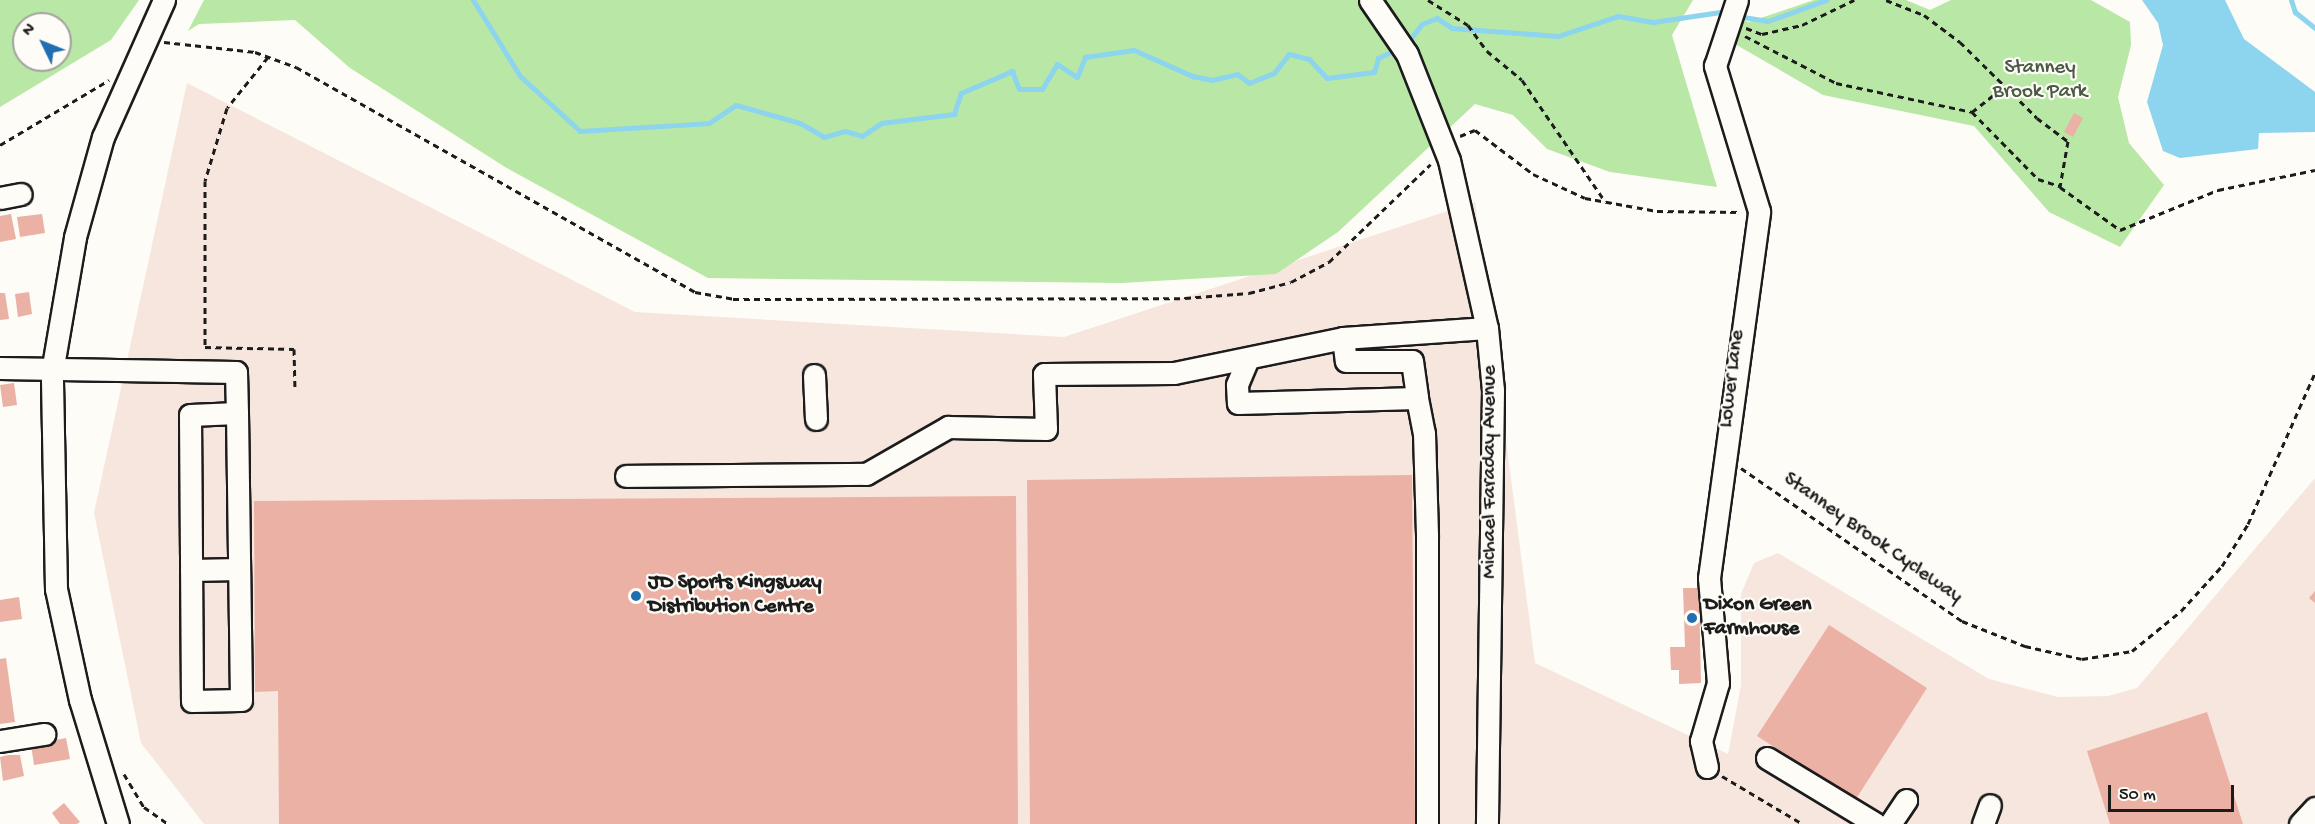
<!DOCTYPE html>
<html>
<head>
<meta charset="utf-8">
<style>
	body { margin:0 }
	#map { position:relative; width:2315px; height:824px; overflow:hidden; background:#fdfcf7; font-family:"Gochi Hand",sans-serif }
	div>[style] { position:absolute }
	[style*='--x'] { left:calc(var(--x)*1px); top:calc(var(--y)*1px); width:calc(var(--w)*1px); rotate:calc(var(--a)*1deg) }
	.built>* { inset:0; background:#f7e6de }
	.green>* { inset:0; background:#b9e7a6 }
	.water>* { inset:0; background:#8dd4ee }
	.stream>* { height:5px; margin:-2.5px; padding:0 2.5px; transform-origin:2.5px; border-radius:2.5px; background:#8dd4ee }
	.building>* { inset:0; background:#eab1a4 }
	.path>* { height:3px; margin-top:-1.5px; transform-origin:0; background:repeating-linear-gradient(90deg,#1c1c1c 0 6px,transparent 0 10.5px) }
	.roads { filter:drop-shadow(2px 0 #1c1c1c) drop-shadow(-2px 0 #1c1c1c) drop-shadow(0 2px #1c1c1c) drop-shadow(0 -2px #1c1c1c) }
	.minor>* { height:21px; margin:-10.5px; padding:0 10.5px; transform-origin:10.5px; border-radius:10.5px; background:#fdfcf7 }
	.dots>* { width:16px; height:16px; translate:-50% -50%; box-sizing:border-box; border:3px solid #fdfcf7; border-radius:50% }
	span { translate:-50% -50%; white-space:nowrap; text-align:center; line-height:1.15; -webkit-text-stroke:4.5px #fdfcf7; paint-order:stroke }
	.park-label { font-size:21px; color:#4b5945 }
	.street-label { font-size:21px; color:#1c1c1c }
	.poi-label { font-size:21px; color:#1c1c1c; font-weight:700 }
	.left { translate:0 -50%; text-align:left }
	.north { position:absolute; left:12px; top:12px; width:60px; height:60px; box-sizing:border-box; background:#fdfcf7; border:2px solid #a3a29f; border-radius:50%; rotate:313deg; font-size:16px; font-weight:700; line-height:24px; text-align:center; color:#1c1c1c }
	.north::after { content:''; display:block; margin:auto; width:21px; height:27px; background:#1f6fb2; clip-path:polygon(50% 0,100% 100%,50% 72%,0 100%) }
	.scale { position:absolute; left:2108px; top:785px; width:126px; height:27px; box-sizing:border-box; border:3px solid #1c1c1c; border-top:0; padding-left:8px; font-size:18px; line-height:21px; white-space:nowrap; color:#1c1c1c; -webkit-text-stroke:4px #fdfcf7; paint-order:stroke }
</style>
</head>
<body>
<div id="map">
	<div class="built">
		<div style="clip-path:polygon(187px 83px,635px 312px,1064px 337px,1475px 202px,1535px 663px,1728px 754px,1741px 685px,1741px 594px,1754px 563px,1778px 553px,1989px 679px,2058px 697px,2108px 696px,2137px 688px,2315px 478px,2315px 824px,204px 824px,141px 743px,94px 513px)"></div>
	</div>
	<div class="green">
		<div style="clip-path:polygon(evenodd,0 0,139px 0,111px 40px,0 107px,0 0,24px 24px,60px 24px,60px 60px,24px 60px,24px 24px)"></div>
		<div style="clip-path:polygon(204px 0,1693px 0,1672px 35px,1717px 187px,1610px 172px,1547px 149px,1513px 115px,1475px 104px,1338px 232px,1276px 274px,1121px 283px,708px 278px,505px 167px,350px 68px,295px 20px,199px 24px,188px 31px)"></div>
		<div style="clip-path:polygon(1814px 0,1906px 0,1930px 10px,1951px 0,2091px 0,2130px 22px,2131px 45px,2118px 97px,2129px 143px,2164px 185px,2120px 247px,2049px 212px,1974px 126px,1823px 95px,1728px 40px,1732px 17px,1749px 22px)"></div>
	</div>
	<div class="water">
		<div style="clip-path:polygon(2142px 0,2225px 0,2244px 39px,2315px 92px,2315px 132px,2259px 133px,2258px 149px,2180px 158px,2163px 151px,2147px 102px,2163px 45px,2158px 23px)"></div>
	</div>
	<div class="stream">
		<div style="--x:473;--y:0;--w:89;--a:58.3"></div>
		<div style="--x:520;--y:76;--w:81;--a:42.5"></div>
		<div style="--x:580;--y:131;--w:129;--a:-3.5"></div>
		<div style="--x:709;--y:123;--w:32;--a:-34"></div>
		<div style="--x:736;--y:105;--w:66;--a:15.7"></div>
		<div style="--x:800;--y:123;--w:28;--a:30"></div>
		<div style="--x:824;--y:137;--w:22;--a:-16"></div>
		<div style="--x:845;--y:131;--w:18;--a:16"></div>
		<div style="--x:862;--y:136;--w:23;--a:-34"></div>
		<div style="--x:881;--y:123;--w:74;--a:-7"></div>
		<div style="--x:954;--y:114;--w:22;--a:-72"></div>
		<div style="--x:961;--y:93;--w:56;--a:-23.3"></div>
		<div style="--x:1012;--y:71;--w:19;--a:69"></div>
		<div style="--x:1019;--y:89;--w:23;--a:0"></div>
		<div style="--x:1042;--y:89;--w:29;--a:-59"></div>
		<div style="--x:1057;--y:64;--w:24;--a:33"></div>
		<div style="--x:1077;--y:77;--w:22;--a:-68"></div>
		<div style="--x:1085;--y:57;--w:49;--a:-8.1"></div>
		<div style="--x:1134;--y:50;--w:64;--a:24.1"></div>
		<div style="--x:1192;--y:76;--w:20;--a:11"></div>
		<div style="--x:1212;--y:80;--w:26;--a:-13"></div>
		<div style="--x:1237;--y:74;--w:15;--a:37"></div>
		<div style="--x:1249;--y:83;--w:27;--a:-22"></div>
		<div style="--x:1274;--y:73;--w:24;--a:-52"></div>
		<div style="--x:1289;--y:54;--w:21;--a:14"></div>
		<div style="--x:1309;--y:59;--w:26;--a:47"></div>
		<div style="--x:1327;--y:78;--w:47;--a:-7.3"></div>
		<div style="--x:1374;--y:72;--w:15;--a:-74"></div>
		<div style="--x:1378;--y:58;--w:23;--a:-25"></div>
		<div style="--x:2291;--y:0;--w:13;--a:72"></div>
		<div style="--x:2295;--y:12;--w:26;--a:39"></div>
		<div style="--x:1743;--y:17;--w:25;--a:9"></div>
		<div style="--x:1768;--y:21;--w:62;--a:-19.9"></div>
		<div style="--x:1407;--y:43;--w:24;--a:-52"></div>
		<div style="--x:1422;--y:24;--w:16;--a:-22"></div>
		<div style="--x:1437;--y:18;--w:18;--a:34"></div>
		<div style="--x:1452;--y:28;--w:106;--a:4.3"></div>
		<div style="--x:1558;--y:36;--w:63;--a:-18.4"></div>
		<div style="--x:1618;--y:16;--w:36;--a:10"></div>
		<div style="--x:1653;--y:22;--w:68;--a:-8.5"></div>
	</div>
	<div class="building">
		<div style="clip-path:polygon(2074px 113px,2083px 118px,2073px 137px,2064px 132px)"></div>
		<div style="clip-path:polygon(11px 214px,16px 239px,0 242px,0 216px)"></div>
		<div style="clip-path:polygon(42px 214px,45px 233px,20px 237px,17px 217px)"></div>
		<div style="clip-path:polygon(29px 292px,32px 314px,18px 317px,15px 294px)"></div>
		<div style="clip-path:polygon(0 293px,5px 293px,9px 319px,0 320px)"></div>
		<div style="clip-path:polygon(14px 383px,17px 405px,3px 407px,0 385px)"></div>
		<div style="clip-path:polygon(1412px 475px,1415px 824px,1030px 824px,1027px 480px)"></div>
		<div style="clip-path:polygon(1016px 496px,1018px 824px,279px 824px,278px 691px,255px 692px,254px 501px)"></div>
		<div style="clip-path:polygon(1683px 588px,1699px 588px,1701px 683px,1679px 684px,1679px 670px,1671px 670px,1670px 647px,1685px 647px)"></div>
		<div style="clip-path:polygon(2315px 591px,2315px 603px,2309px 598px)"></div>
		<div style="clip-path:polygon(19px 597px,22px 619px,0 622px,0 600px)"></div>
		<div style="clip-path:polygon(1829px 625px,1927px 688px,1856px 799px,1757px 736px)"></div>
		<div style="clip-path:polygon(6px 658px,15px 722px,0 724px,0 659px)"></div>
		<div style="clip-path:polygon(2207px 712px,2243px 824px,2110px 824px,2087px 751px)"></div>
		<div style="clip-path:polygon(66px 738px,70px 759px,34px 765px,31px 745px)"></div>
		<div style="clip-path:polygon(8px 755px,20px 755px,24px 776px,3px 781px,0 757px)"></div>
		<div style="clip-path:polygon(64px 803px,80px 822px,77px 824px,60px 824px,52px 813px)"></div>
	</div>
	<div class="path">
		<div style="--x:1428;--y:0;--w:47;--a:32"></div>
		<div style="--x:1468;--y:25;--w:32;--a:54"></div>
		<div style="--x:1487;--y:51;--w:45;--a:39.6"></div>
		<div style="--x:1522;--y:80;--w:147;--a:55.6"></div>
		<div style="--x:1886;--y:0;--w:41;--a:21.5"></div>
		<div style="--x:1924;--y:15;--w:45;--a:36.9"></div>
		<div style="--x:1960;--y:42;--w:108;--a:44.6"></div>
		<div style="--x:2037;--y:118;--w:39;--a:37"></div>
		<div style="--x:2068;--y:141;--w:47;--a:99.9"></div>
		<div style="--x:2060;--y:187;--w:74;--a:35.6"></div>
		<div style="--x:2120;--y:230;--w:106;--a:-22.2"></div>
		<div style="--x:2218;--y:190;--w:99;--a:-11.7"></div>
		<div style="--x:1746;--y:28;--w:17;--a:21"></div>
		<div style="--x:1762;--y:34;--w:41;--a:-12.7"></div>
		<div style="--x:1802;--y:25;--w:58;--a:-25.7"></div>
		<div style="--x:1745;--y:36;--w:102;--a:27.3"></div>
		<div style="--x:1836;--y:83;--w:139;--a:12"></div>
		<div style="--x:1972;--y:112;--w:94;--a:45.4"></div>
		<div style="--x:2038;--y:179;--w:23;--a:18"></div>
		<div style="--x:164;--y:42;--w:92;--a:6.3"></div>
		<div style="--x:255;--y:52;--w:44;--a:20.1"></div>
		<div style="--x:296;--y:67;--w:458;--a:29.4"></div>
		<div style="--x:695;--y:292;--w:39;--a:10"></div>
		<div style="--x:733;--y:299;--w:452;--a:-0.1"></div>
		<div style="--x:1185;--y:298;--w:64;--a:-4.5"></div>
		<div style="--x:1249;--y:293;--w:43;--a:-14.7"></div>
		<div style="--x:1291;--y:282;--w:43;--a:-27.8"></div>
		<div style="--x:1329;--y:262;--w:141;--a:-43.9"></div>
		<div style="--x:268;--y:57;--w:65;--a:128.8"></div>
		<div style="--x:227;--y:108;--w:76;--a:106.8"></div>
		<div style="--x:205;--y:181;--w:166;--a:90"></div>
		<div style="--x:205;--y:347;--w:89;--a:1.3"></div>
		<div style="--x:294;--y:349;--w:40;--a:88.6"></div>
		<div style="--x:1972;--y:112;--w:42;--a:-38.2"></div>
		<div style="--x:1460;--y:136;--w:16;--a:-22"></div>
		<div style="--x:1475;--y:130;--w:73;--a:37.2"></div>
		<div style="--x:1533;--y:174;--w:57;--a:24.8"></div>
		<div style="--x:1585;--y:198;--w:73;--a:10.2"></div>
		<div style="--x:1657;--y:211;--w:83;--a:0.7"></div>
		<div style="--x:0;--y:145;--w:127;--a:-30.8"></div>
		<div style="--x:1741;--y:468;--w:269;--a:34.7"></div>
		<div style="--x:1962;--y:621;--w:68;--a:21.6"></div>
		<div style="--x:2025;--y:646;--w:58;--a:12.8"></div>
		<div style="--x:2082;--y:659;--w:51;--a:-9.1"></div>
		<div style="--x:2132;--y:651;--w:63;--a:-39.2"></div>
		<div style="--x:2181;--y:611;--w:61;--a:-47.7"></div>
		<div style="--x:2222;--y:566;--w:49;--a:-58.2"></div>
		<div style="--x:2248;--y:524;--w:165;--a:-66.1"></div>
		<div style="--x:124;--y:774;--w:39;--a:59"></div>
		<div style="--x:144;--y:807;--w:29;--a:35"></div>
		<div style="--x:1722;--y:776;--w:94;--a:30.7"></div>
	</div>
	<div class="roads">
		<div class="minor">
			<div style="--x:1370;--y:0;--w:65;--a:55.6"></div>
			<div style="--x:1407;--y:54;--w:114;--a:68.4"></div>
			<div style="--x:1449;--y:160;--w:172;--a:77.3"></div>
			<div style="--x:1487;--y:328;--w:62;--a:84.5"></div>
			<div style="--x:1493;--y:390;--w:434;--a:90.8"></div>
			<div style="--x:0;--y:198;--w:21;--a:-11"></div>
			<div style="--x:1343;--y:338;--w:23;--a:83"></div>
			<div style="--x:1346;--y:361;--w:66;--a:0"></div>
			<div style="--x:1412;--y:361;--w:37;--a:82"></div>
			<div style="--x:1247;--y:361;--w:26;--a:113"></div>
			<div style="--x:1237;--y:385;--w:18;--a:87"></div>
			<div style="--x:1238;--y:403;--w:179;--a:-1.6"></div>
			<div style="--x:1417;--y:398;--w:36;--a:79"></div>
			<div style="--x:1424;--y:433;--w:104;--a:88.3"></div>
			<div style="--x:1427;--y:537;--w:287;--a:90"></div>
			<div style="--x:0;--y:368;--w:236;--a:1"></div>
			<div style="--x:236;--y:372;--w:41;--a:88.6"></div>
			<div style="--x:237;--y:413;--w:287;--a:89.2"></div>
			<div style="--x:241;--y:700;--w:49;--a:178.8"></div>
			<div style="--x:192;--y:701;--w:286;--a:-90.4"></div>
			<div style="--x:190;--y:415;--w:47;--a:-2.4"></div>
			<div style="--x:814;--y:375;--w:44;--a:87.4"></div>
			<div style="--x:626;--y:476;--w:240;--a:-0.5"></div>
			<div style="--x:866;--y:474;--w:95;--a:-29.8"></div>
			<div style="--x:948;--y:427;--w:98;--a:1.2"></div>
			<div style="--x:1046;--y:429;--w:55;--a:-92.1"></div>
			<div style="--x:1044;--y:374;--w:130;--a:-0.4"></div>
			<div style="--x:1174;--y:373;--w:173;--a:-11.7"></div>
			<div style="--x:1343;--y:338;--w:144;--a:-4"></div>
			<div style="--x:191;--y:570;--w:48;--a:-1.2"></div>
			<div style="--x:0;--y:741;--w:45;--a:-9"></div>
			<div style="--x:1767;--y:758;--w:127;--a:31.2"></div>
			<div style="--x:1707;--y:767;--w:27;--a:-103"></div>
			<div style="--x:1701;--y:741;--w:60;--a:-73.7"></div>
			<div style="--x:1718;--y:683;--w:105;--a:-94.9"></div>
			<div style="--x:1709;--y:578;--w:370;--a:-82.2"></div>
			<div style="--x:1759;--y:211;--w:152;--a:-106.9"></div>
			<div style="--x:1715;--y:66;--w:70;--a:-71.6"></div>
			<div style="--x:118;--y:824;--w:130;--a:-107"></div>
			<div style="--x:80;--y:700;--w:114;--a:-102.2"></div>
			<div style="--x:56;--y:589;--w:217;--a:-91.1"></div>
			<div style="--x:52;--y:372;--w:137;--a:-80.3"></div>
			<div style="--x:75;--y:237;--w:104;--a:-74.4"></div>
			<div style="--x:103;--y:137;--w:150;--a:-66"></div>
			<div style="--x:1890;--y:824;--w:29;--a:-56"></div>
			<div style="--x:1983;--y:824;--w:20;--a:-70"></div>
			<div style="--x:2300;--y:824;--w:22;--a:-47"></div>
		</div>
	</div>
	<div class="dots">
		<div style="left:636px;top:596px;background:#1f6fb2"></div>
		<div style="left:1692px;top:618px;background:#1f6fb2"></div>
	</div>
	<div class="park-label">
		<span style="left:2040px;top:81px">Stanney<br>Brook Park</span>
	</div>
	<div class="street-label">
		<span style="left:1733px;top:379px;rotate:-83deg">Lower Lane</span>
		<span style="left:1491px;top:472px;rotate:-90deg">Michael Faraday Avenue</span>
		<span style="left:1872px;top:539px;rotate:35deg">Stanney Brook Cycleway</span>
	</div>
	<div class="poi-label">
		<span class="left" style="left:648px;top:596px">JD Sports Kingsway<br>Distribution Centre</span>
		<span class="left" style="left:1704px;top:618px">Dixon Green<br>Farmhouse</span>
	</div>
	<div class="north">N</div>
	<div class="scale">50 m</div>
</div>
</body>
</html>
